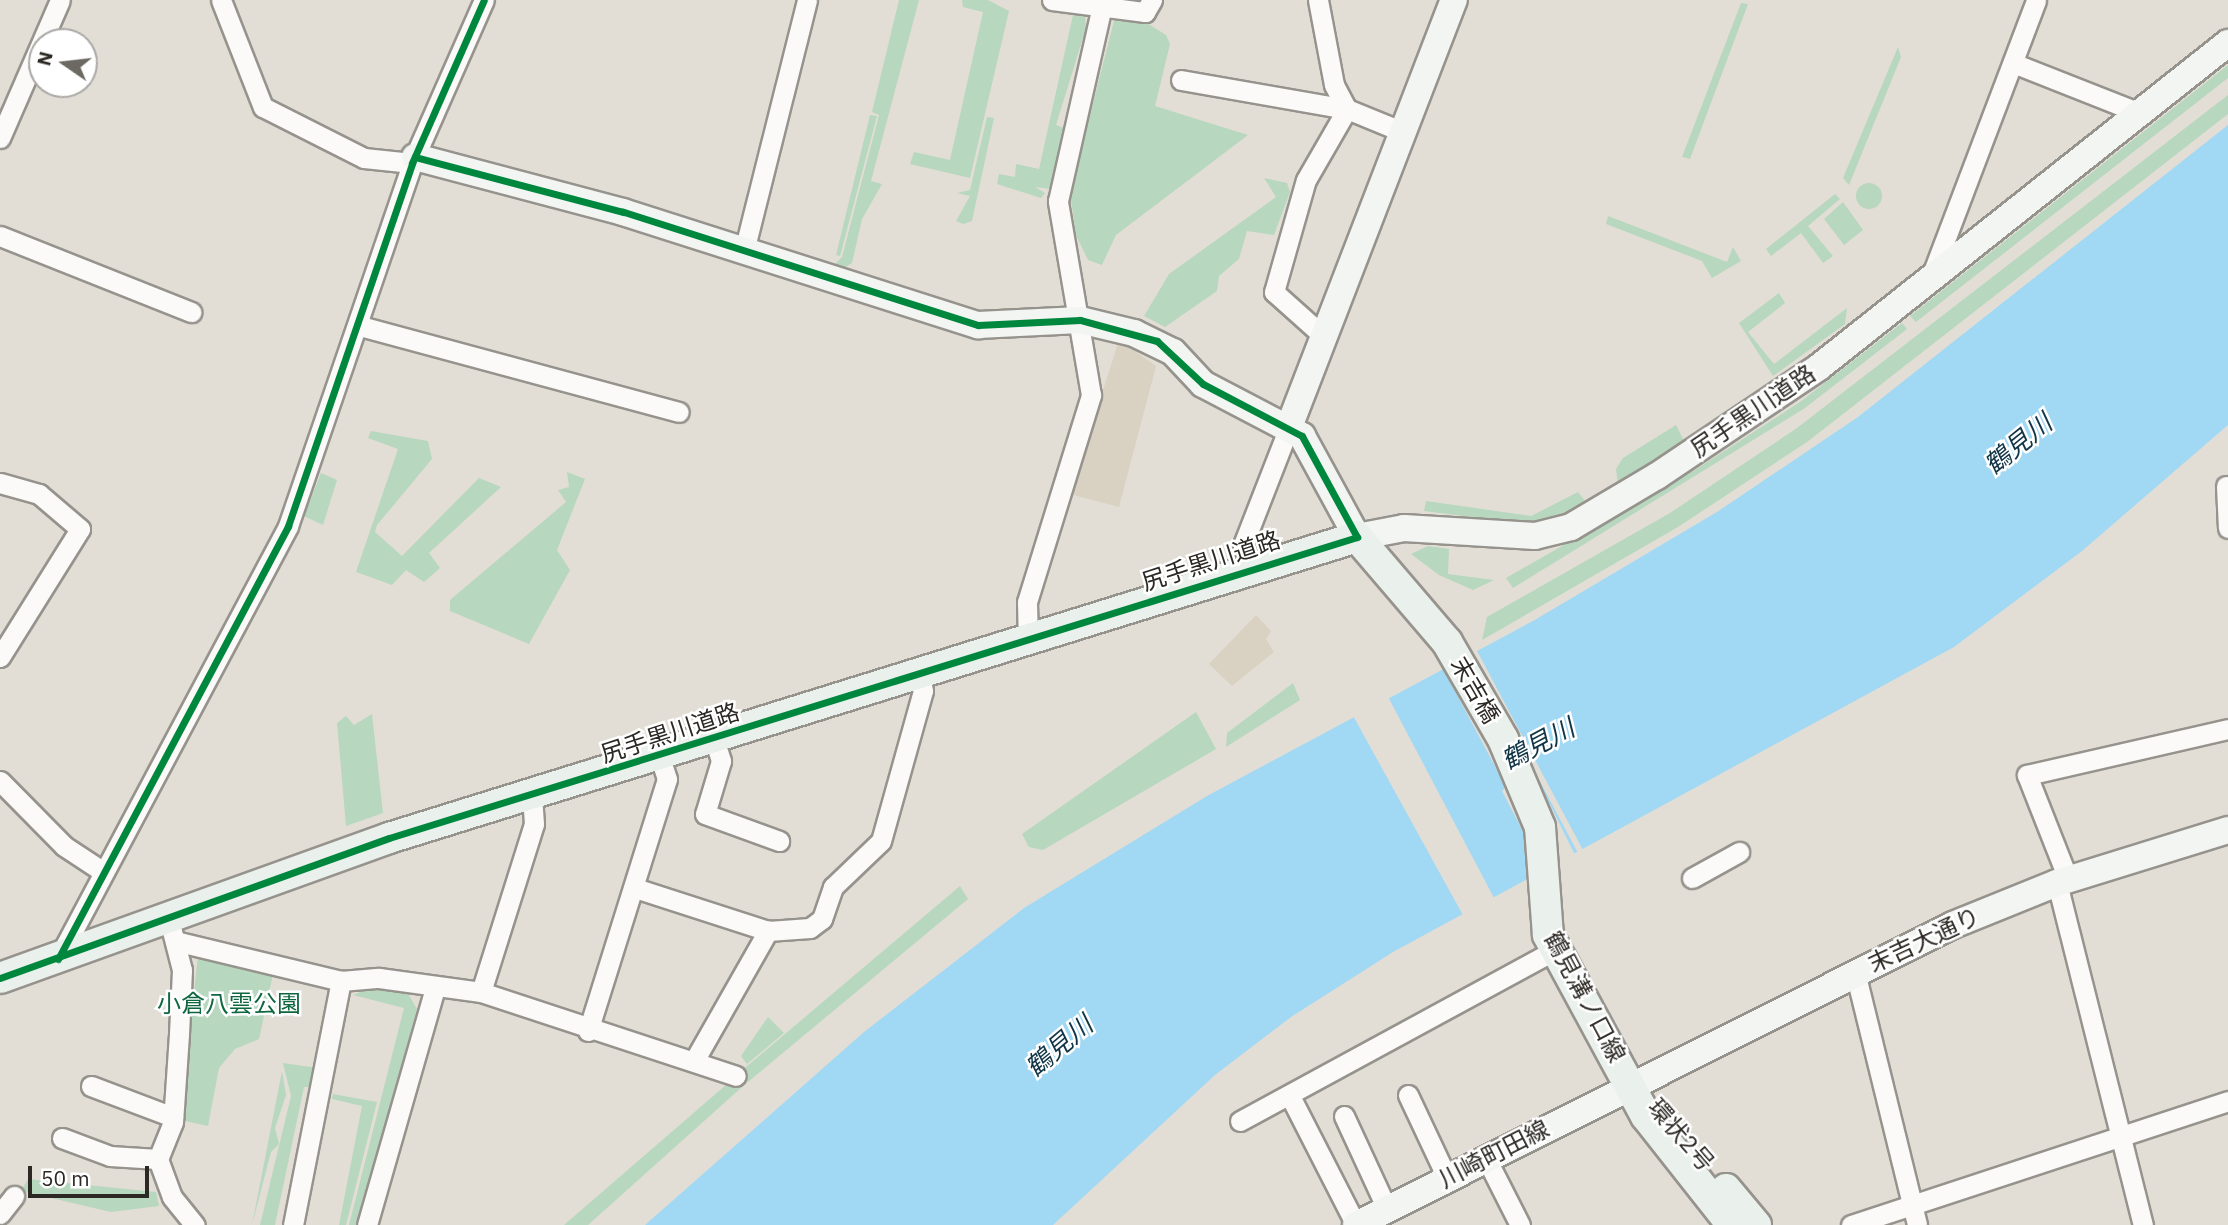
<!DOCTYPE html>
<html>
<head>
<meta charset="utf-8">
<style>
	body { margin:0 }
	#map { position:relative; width:2228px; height:1225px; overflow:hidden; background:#e2ded6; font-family:"IBM Plex Sans","Noto Sans JP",sans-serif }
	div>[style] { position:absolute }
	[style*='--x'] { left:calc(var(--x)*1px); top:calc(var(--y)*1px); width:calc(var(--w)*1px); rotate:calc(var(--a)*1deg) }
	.built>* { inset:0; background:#d9d1c2 }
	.green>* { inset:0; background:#b7d7bf }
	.round { border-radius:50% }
	.water>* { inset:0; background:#a1d8f3 }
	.pier>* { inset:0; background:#e2ded6 }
	.roads { filter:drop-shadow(2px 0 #96938d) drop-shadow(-2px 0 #96938d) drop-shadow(0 2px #96938d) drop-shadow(0 -2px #96938d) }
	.street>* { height:19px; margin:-9.5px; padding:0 9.5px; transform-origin:9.5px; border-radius:9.5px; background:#fbfaf9 }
	.secondary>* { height:26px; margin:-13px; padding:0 13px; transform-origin:13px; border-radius:13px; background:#f3f5f3 }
	.primary>* { height:30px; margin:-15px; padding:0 15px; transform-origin:15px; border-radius:15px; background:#eaf0ec }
	.cycleway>* { height:7px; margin:-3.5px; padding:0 3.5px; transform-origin:3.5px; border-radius:3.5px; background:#00873e }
	span { translate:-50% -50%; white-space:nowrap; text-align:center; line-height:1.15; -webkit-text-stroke:5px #fff; paint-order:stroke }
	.street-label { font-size:24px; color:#2c2924 }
	.park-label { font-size:24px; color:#0e673f }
	.water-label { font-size:26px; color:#113547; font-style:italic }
	.north { position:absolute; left:28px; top:28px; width:70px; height:70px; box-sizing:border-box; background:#fff; border:2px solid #aba9a7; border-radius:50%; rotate:284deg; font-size:19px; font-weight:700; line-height:28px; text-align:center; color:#2c2924 }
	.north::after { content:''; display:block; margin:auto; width:24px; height:32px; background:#6c6862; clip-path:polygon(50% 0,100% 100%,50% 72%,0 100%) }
	.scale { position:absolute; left:28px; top:1166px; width:121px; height:32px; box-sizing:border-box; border:4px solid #2c2924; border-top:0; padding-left:9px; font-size:21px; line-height:24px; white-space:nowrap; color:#2c2924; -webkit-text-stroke:5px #fff; paint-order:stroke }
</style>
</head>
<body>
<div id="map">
	<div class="built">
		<div style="clip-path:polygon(1119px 340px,1156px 366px,1119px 507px,1070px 494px)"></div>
		<div style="clip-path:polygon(1256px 615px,1271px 631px,1266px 639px,1274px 652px,1232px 686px,1209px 664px)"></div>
	</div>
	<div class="green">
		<div style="clip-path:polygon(899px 0,919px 0,871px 181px,882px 184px,862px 219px,852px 263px,838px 272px,829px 270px,842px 257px,879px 115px,872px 112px)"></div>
		<div style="clip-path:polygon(962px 0,988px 0,1009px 11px,970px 178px,910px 164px,914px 152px,950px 160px,983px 12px,963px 7px)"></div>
		<div style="clip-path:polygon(1741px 3px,1748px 4px,1690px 159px,1682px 157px)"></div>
		<div style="clip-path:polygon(1073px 15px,1085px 17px,1086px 28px,1056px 125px,1064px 128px,1050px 189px,1035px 187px,1045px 193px,1041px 198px,997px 184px,999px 174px,1015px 177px,1016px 164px,1039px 169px)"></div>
		<div style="clip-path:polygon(1114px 21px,1147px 23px,1166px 35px,1170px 44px,1155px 106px,1248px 135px,1116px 235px,1102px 265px,1088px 260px,1076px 235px,1070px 193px)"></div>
		<div style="clip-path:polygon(1898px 47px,1901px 57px,1849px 185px,1843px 178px)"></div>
		<div style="clip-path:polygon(2228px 65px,2228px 78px,2219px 85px,1916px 322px,1910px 316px)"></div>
		<div style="clip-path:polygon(2228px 95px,2228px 114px,1807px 442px,1678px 527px,1482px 640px,1487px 617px,1670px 513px,1797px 428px)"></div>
		<div style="clip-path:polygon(870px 115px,877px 116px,840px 256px,836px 255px)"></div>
		<div style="clip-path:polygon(987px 117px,994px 118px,972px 221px,963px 224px,956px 221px,970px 196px,957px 193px,970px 190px)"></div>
		<div style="clip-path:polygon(1264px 178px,1287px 183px,1290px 192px,1274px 235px,1247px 231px,1239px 259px,1219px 276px,1217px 291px,1165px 327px,1144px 316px,1169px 274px,1276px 197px)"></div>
		<div class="round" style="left:1856px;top:183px;width:26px;height:26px"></div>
		<div style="clip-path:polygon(1835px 194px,1840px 199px,1808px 226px,1833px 256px,1823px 263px,1801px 233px,1771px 256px,1766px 249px)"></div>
		<div style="clip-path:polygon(1843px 202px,1863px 230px,1844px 245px,1824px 219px)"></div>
		<div style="clip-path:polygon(1608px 216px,1727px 262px,1733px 247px,1741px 261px,1712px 278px,1702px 261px,1606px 224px)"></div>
		<div style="clip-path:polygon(1779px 293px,1785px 303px,1748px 332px,1774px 364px,1847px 308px,1845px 324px,1773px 376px,1739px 323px)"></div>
		<div style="clip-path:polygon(1902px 323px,1907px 329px,1805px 408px,1513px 588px,1506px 578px,1695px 470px,1800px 402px)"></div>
		<div style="clip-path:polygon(1676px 425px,1686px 445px,1618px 484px,1616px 469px,1623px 458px)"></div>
		<div style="clip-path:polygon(371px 431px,428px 441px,432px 459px,377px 525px,375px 532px,402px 556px,479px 478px,501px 487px,429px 553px,440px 568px,424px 582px,406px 570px,392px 585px,356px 572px,398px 449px,368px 438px)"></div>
		<div style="clip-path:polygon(567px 472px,585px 479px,557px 550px,570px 570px,529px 644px,450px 611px,450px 600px,566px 502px,558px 490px,569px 487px)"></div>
		<div style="clip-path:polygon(321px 473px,337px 480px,323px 525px,304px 516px)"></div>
		<div style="clip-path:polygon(1578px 492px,1588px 505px,1533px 525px,1424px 511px,1426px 501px,1531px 516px)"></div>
		<div style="clip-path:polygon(1428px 546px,1449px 549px,1448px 574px,1494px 580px,1473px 590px,1439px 575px,1411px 554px)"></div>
		<div style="clip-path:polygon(1293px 683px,1300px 700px,1226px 747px,1227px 733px)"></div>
		<div style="clip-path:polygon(1196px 712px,1216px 749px,1043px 850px,1029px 847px,1022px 834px)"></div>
		<div style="clip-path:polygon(372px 714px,383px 813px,346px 826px,337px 723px,346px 716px,354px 725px)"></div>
		<div style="clip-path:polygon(960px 886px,968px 899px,748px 1082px,740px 1072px)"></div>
		<div style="clip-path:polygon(198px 956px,273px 974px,259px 1039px,235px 1049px,219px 1068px,208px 1126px,180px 1120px)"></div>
		<div style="clip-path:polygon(378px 985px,407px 992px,417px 1009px,358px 1225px,349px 1225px,404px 1008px,353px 995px)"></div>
		<div style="clip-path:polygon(768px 1017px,784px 1033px,747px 1064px,741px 1056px)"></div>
		<div style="clip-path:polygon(283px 1063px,318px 1068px,314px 1087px,304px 1087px,275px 1225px,260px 1225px,291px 1096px)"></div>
		<div style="clip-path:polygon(282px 1071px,286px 1095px,275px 1128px,279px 1144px,271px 1152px,252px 1225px)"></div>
		<div style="clip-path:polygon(734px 1078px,742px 1087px,588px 1225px,564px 1225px)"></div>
		<div style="clip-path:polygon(333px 1094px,377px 1102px,346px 1225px,339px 1225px,362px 1106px,332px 1099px)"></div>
		<div style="clip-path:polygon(28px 1179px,156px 1192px,159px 1206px,111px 1212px,21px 1191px)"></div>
	</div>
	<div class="water">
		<div style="clip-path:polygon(2228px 125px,2228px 425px,2082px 551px,1954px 647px,1393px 952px,1291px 1017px,1215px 1075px,1053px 1225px,645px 1225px,864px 1032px,1024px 908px,1207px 796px,1533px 621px,1717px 512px,1858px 417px)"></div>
	</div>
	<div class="pier">
		<div style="clip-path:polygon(1476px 649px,1583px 850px,1578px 853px,1520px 744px,1575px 855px,1532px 879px,1526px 837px,1502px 791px,1506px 787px,1442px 667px,1484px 680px,1471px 651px)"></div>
		<div style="clip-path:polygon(1386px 693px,1494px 898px,1464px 917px,1351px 712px)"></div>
	</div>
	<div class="roads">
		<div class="street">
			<div style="--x:221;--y:0;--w:115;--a:68.6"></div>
			<div style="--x:263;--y:107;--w:113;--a:26.8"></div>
			<div style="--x:364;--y:158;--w:48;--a:5.9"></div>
			<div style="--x:1052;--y:0;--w:94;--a:7.4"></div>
			<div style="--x:1145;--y:12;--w:14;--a:-60"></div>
			<div style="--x:1318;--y:0;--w:86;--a:79.3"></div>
			<div style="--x:1334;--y:85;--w:27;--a:62"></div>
			<div style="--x:2013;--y:63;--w:136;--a:21.5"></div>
			<div style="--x:1181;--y:80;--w:169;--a:9.9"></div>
			<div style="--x:1347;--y:109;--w:61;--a:22.3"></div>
			<div style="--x:0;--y:138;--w:150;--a:-66.5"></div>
			<div style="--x:0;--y:236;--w:206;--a:21.7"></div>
			<div style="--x:744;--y:251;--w:259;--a:-75.9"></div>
			<div style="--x:1931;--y:277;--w:296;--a:-69.2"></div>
			<div style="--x:360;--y:326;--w:330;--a:15.1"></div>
			<div style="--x:1321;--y:334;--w:63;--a:-138.2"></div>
			<div style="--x:1274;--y:292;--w:116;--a:-74.1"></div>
			<div style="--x:1306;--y:180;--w:82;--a:-60"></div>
			<div style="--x:0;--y:483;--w:41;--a:15.8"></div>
			<div style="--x:39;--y:494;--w:54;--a:40.5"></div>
			<div style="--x:80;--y:529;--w:151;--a:122"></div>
			<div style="--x:2226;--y:486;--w:42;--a:87.3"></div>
			<div style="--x:1251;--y:567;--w:23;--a:-110"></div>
			<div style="--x:1243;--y:545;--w:127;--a:-68.7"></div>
			<div style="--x:1028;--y:643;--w:41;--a:-91.4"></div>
			<div style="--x:1027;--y:602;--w:217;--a:-72.8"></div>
			<div style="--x:1091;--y:395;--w:197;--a:-99.7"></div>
			<div style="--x:1058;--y:201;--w:196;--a:-77.3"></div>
			<div style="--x:714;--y:739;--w:23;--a:72"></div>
			<div style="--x:721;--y:761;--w:55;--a:106.8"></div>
			<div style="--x:705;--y:814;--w:79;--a:20"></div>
			<div style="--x:0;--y:781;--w:91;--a:45.4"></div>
			<div style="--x:64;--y:846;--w:45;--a:33.3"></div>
			<div style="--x:1692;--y:878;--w:54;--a:-29"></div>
			<div style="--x:2068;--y:879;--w:112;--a:-111.5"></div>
			<div style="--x:2027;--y:775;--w:206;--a:-12.9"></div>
			<div style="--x:2057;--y:883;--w:353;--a:75.9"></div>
			<div style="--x:635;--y:888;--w:140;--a:17.9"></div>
			<div style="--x:768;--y:931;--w:42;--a:-4.1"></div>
			<div style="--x:810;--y:928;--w:15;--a:-37"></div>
			<div style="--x:822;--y:919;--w:34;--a:-71"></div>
			<div style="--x:833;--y:887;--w:66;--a:-43.8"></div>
			<div style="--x:881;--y:841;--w:156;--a:-74.4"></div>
			<div style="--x:923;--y:691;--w:16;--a:-101"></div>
			<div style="--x:172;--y:931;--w:40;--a:75.6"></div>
			<div style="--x:182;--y:970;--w:64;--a:92.7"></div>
			<div style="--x:179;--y:1034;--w:88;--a:93.9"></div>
			<div style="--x:173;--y:1122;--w:40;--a:112"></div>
			<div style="--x:158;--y:1159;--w:40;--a:69.8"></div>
			<div style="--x:172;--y:1197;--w:36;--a:51"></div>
			<div style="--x:175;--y:941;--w:171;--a:13.5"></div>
			<div style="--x:341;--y:981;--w:38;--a:-5"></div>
			<div style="--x:379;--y:978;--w:103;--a:7.8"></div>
			<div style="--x:481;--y:992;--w:268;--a:18.2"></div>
			<div style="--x:58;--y:959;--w:490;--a:-62"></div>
			<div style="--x:288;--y:526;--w:384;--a:-71.1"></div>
			<div style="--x:412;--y:163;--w:178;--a:-66.2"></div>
			<div style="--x:1855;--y:972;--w:260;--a:76.2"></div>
			<div style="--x:481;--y:992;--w:176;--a:-72.5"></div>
			<div style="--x:534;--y:824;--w:28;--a:-94"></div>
			<div style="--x:588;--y:1031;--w:264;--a:-72.6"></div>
			<div style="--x:667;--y:779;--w:23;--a:-108"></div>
			<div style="--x:694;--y:1061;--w:150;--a:-60.4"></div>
			<div style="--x:91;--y:1086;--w:88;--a:20.7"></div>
			<div style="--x:1408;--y:1095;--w:92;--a:64.8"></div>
			<div style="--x:1290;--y:1096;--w:145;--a:62.9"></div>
			<div style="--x:1344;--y:1116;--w:102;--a:65.2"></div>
			<div style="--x:1240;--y:1121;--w:358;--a:-28.5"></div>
			<div style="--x:62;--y:1138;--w:51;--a:20.6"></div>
			<div style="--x:110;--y:1156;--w:48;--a:3.6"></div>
			<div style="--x:1486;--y:1158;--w:75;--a:63.1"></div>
			<div style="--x:0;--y:1214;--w:23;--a:-52"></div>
			<div style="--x:293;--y:1225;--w:249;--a:-78.9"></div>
			<div style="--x:367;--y:1225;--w:247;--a:-74"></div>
			<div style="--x:1851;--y:1225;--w:397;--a:-18.2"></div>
		</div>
		<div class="secondary">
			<div style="--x:415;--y:157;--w:215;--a:14.8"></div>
			<div style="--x:623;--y:212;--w:373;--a:17.7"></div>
			<div style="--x:978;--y:325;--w:102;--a:-2.8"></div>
			<div style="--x:1080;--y:320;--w:56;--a:13.5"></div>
			<div style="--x:1134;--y:333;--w:43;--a:26"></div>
			<div style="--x:1173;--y:352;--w:44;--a:46.8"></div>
			<div style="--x:1203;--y:384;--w:112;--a:27.7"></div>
			<div style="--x:1302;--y:436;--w:115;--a:61.4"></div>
			<div style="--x:1357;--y:537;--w:48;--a:-10.8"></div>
			<div style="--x:1404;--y:528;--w:131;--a:3.5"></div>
			<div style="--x:1535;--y:536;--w:37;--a:-14"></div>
			<div style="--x:1571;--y:527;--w:100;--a:-30.7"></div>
			<div style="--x:1657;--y:476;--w:195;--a:-33.9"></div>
			<div style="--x:1819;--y:367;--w:522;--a:-38.39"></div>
			<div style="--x:1289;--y:427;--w:458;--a:-68.9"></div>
			<div style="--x:1356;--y:1225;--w:668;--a:-26.68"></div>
			<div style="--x:1953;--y:925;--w:112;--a:-22"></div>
			<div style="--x:2057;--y:883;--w:179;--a:-17.2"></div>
		</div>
		<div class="primary">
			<div style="--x:0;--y:978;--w:413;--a:-19.8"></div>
			<div style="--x:389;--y:838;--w:1014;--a:-17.27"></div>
			<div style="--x:1357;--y:537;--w:138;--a:49.4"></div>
			<div style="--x:1447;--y:642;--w:112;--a:60"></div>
			<div style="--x:1503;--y:739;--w:95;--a:67.2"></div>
			<div style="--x:1540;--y:827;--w:108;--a:85.8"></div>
			<div style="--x:1548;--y:935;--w:206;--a:61.6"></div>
			<div style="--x:1646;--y:1116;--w:139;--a:51.7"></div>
			<div style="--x:1726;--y:1189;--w:47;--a:50.2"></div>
		</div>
	</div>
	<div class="cycleway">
		<div style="--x:58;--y:959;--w:490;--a:-62"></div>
		<div style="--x:288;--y:526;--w:384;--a:-71.1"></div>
		<div style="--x:412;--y:163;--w:178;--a:-66.2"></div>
		<div style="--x:0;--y:978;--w:413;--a:-19.8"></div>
		<div style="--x:389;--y:838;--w:1014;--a:-17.27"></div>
		<div style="--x:1357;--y:537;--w:115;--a:-118.6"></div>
		<div style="--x:1302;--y:436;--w:112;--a:-152.3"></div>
		<div style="--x:1203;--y:384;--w:63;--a:-136.9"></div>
		<div style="--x:1157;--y:341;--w:80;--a:-164.7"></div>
		<div style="--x:1080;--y:320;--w:102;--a:177.2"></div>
		<div style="--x:978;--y:325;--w:373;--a:-162.3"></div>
		<div style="--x:623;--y:212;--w:215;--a:-165.2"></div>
	</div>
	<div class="street-label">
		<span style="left:1753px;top:411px;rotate:-34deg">尻手黒川道路</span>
		<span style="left:1211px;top:561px;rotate:-18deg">尻手黒川道路</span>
		<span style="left:1475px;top:690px;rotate:60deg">末吉橋</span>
		<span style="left:670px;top:733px;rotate:-18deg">尻手黒川道路</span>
		<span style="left:1924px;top:940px;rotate:-25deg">末吉大通り</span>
		<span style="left:1585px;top:997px;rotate:62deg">鶴見溝ノ口線</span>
		<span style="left:1681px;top:1135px;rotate:49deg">環状2号</span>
		<span style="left:1494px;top:1154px;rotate:-27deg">川崎町田線</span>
	</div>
	<div class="park-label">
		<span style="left:229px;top:1004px">小倉八雲公園</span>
	</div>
	<div class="water-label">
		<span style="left:2018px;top:444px;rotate:-39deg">鶴見川</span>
		<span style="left:1538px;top:744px;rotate:-28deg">鶴見川</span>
		<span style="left:1059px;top:1046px;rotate:-40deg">鶴見川</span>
	</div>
	<div class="north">N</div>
	<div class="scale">50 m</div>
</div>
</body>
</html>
